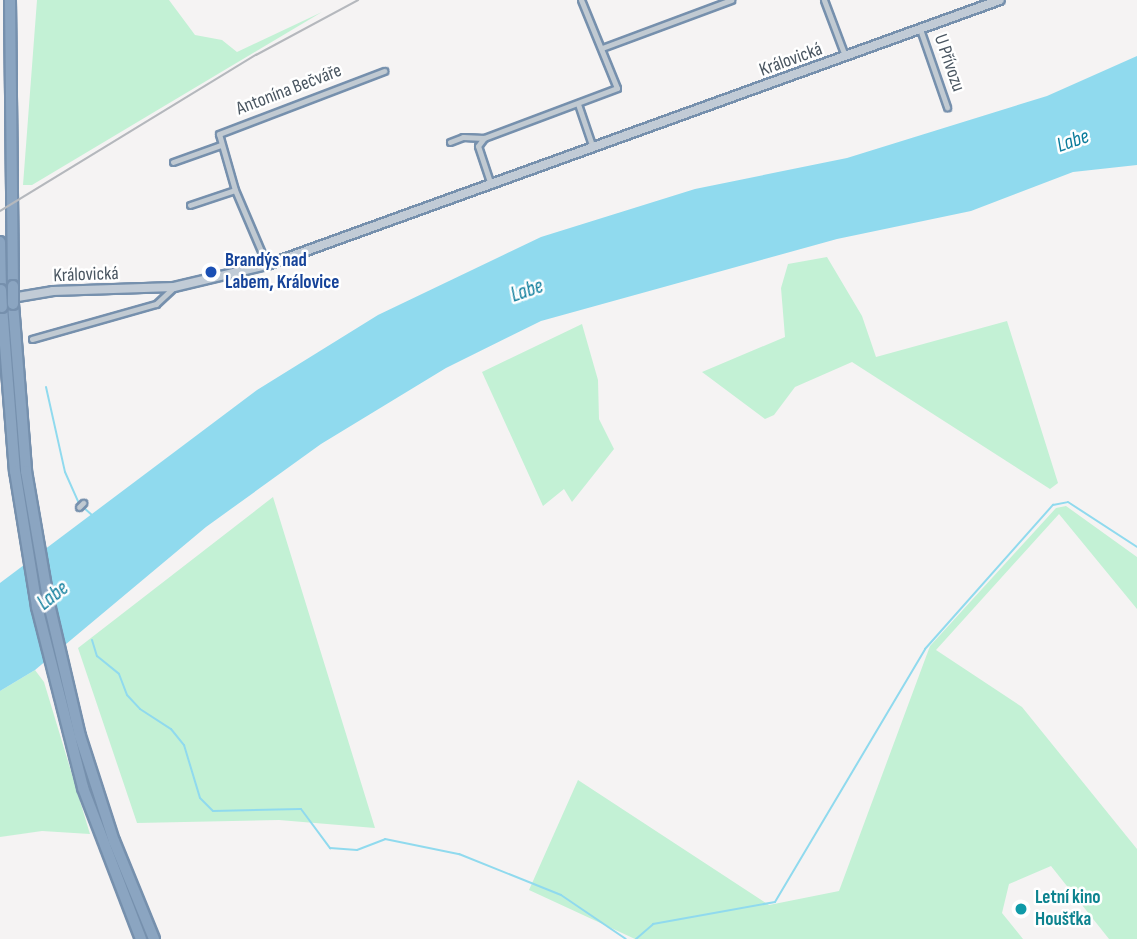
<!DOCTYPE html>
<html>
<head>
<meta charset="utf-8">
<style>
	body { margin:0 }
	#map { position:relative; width:1137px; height:939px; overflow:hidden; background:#f5f3f3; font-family:"Sofia Sans Condensed",sans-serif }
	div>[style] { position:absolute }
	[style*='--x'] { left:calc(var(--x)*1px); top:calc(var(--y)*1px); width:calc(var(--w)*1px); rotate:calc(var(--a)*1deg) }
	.green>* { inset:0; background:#c3f1d5 }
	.water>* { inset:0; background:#90daee }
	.stream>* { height:2px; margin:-1px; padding:0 1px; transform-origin:1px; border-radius:1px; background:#90daee }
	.roads { filter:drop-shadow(2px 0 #7690ad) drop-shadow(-2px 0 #7690ad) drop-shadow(0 2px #7690ad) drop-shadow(0 -2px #7690ad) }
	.street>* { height:5px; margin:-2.5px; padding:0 2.5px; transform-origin:2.5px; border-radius:2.5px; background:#c1cad2 }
	.secondary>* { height:8px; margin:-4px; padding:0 4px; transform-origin:4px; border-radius:4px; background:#c1cbd6 }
	.highway>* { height:10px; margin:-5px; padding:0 5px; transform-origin:5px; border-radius:5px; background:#8ba5c1 }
	.rail>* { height:2px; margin:-1px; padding:0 1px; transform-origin:1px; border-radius:1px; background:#b5b8bd }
	.bridges { filter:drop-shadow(2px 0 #7690ad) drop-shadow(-2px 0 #7690ad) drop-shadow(0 2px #7690ad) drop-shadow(0 -2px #7690ad) }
	.highway-bridge>* { height:10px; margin:-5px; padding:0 5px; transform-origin:5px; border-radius:5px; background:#8ba5c1 }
	.dots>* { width:19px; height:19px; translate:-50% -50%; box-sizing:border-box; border:4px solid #fff; border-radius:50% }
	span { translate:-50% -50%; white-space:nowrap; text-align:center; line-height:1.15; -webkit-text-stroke:5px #fff; paint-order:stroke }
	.street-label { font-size:19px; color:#4a5661 }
	.transit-label { font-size:19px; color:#164399; font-weight:700 }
	.left { translate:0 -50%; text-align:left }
	.culture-label { font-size:19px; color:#0d838f; font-weight:700 }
	.water-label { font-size:21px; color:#0c7c9b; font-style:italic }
</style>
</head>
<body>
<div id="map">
	<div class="green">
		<div style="clip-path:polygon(37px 0,169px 0,195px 35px,222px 40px,237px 52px,322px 12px,32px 185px,23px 185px)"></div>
		<div style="clip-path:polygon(827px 257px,862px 316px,876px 357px,1007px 321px,1058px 483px,1050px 489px,852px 362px,795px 387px,774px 415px,765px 419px,702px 372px,785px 337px,781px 288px,788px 264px)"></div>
		<div style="clip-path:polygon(582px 324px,598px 380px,599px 419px,614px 449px,572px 502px,564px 489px,543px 506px,482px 372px)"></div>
		<div style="clip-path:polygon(273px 497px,375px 828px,279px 820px,137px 823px,78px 648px)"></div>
		<div style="clip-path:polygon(1066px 506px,1137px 557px,1137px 609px,1059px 514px,936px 650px,1022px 707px,1137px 849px,1137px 939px,1109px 939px,1051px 866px,1009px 884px,1002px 913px,1023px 939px,635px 939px,529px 890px,578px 780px,769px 905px,839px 891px,930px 646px,1056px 508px)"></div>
		<div style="clip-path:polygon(35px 670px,44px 682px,90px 834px,42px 831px,0 837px,0 691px)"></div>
	</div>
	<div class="water">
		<div style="clip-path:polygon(1137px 56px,1137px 165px,1073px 172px,971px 211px,837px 239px,541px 321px,446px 368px,321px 444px,206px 527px,35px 670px,0 691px,0 583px,257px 390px,378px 315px,541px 237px,695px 189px,847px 158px,1047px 96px)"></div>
	</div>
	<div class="stream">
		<div style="--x:46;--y:387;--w:87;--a:77.4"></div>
		<div style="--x:65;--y:472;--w:34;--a:66"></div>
		<div style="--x:83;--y:507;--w:12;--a:42"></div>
		<div style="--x:92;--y:640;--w:17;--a:73"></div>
		<div style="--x:97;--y:656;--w:28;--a:39"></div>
		<div style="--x:119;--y:674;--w:22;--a:69"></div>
		<div style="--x:127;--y:695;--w:19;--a:47"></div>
		<div style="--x:140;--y:709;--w:37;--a:33"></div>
		<div style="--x:171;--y:729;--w:21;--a:51"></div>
		<div style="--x:184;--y:745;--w:55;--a:73.2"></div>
		<div style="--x:200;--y:798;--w:18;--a:45"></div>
		<div style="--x:213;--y:811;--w:88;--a:-1.3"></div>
		<div style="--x:301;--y:809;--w:49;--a:53.4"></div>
		<div style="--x:330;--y:848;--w:27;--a:4"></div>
		<div style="--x:357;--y:850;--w:30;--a:-21"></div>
		<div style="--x:385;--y:839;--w:76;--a:11.5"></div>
		<div style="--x:459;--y:854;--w:110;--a:21.9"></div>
		<div style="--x:561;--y:895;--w:78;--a:34.1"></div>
		<div style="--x:636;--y:939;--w:23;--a:-41"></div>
		<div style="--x:653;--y:924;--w:124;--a:-10.2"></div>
		<div style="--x:775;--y:902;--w:294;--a:-59.3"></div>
		<div style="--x:925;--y:649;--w:193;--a:-48.4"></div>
		<div style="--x:1053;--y:505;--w:15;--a:-11"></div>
		<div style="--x:1068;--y:502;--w:82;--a:33.1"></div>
	</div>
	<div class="roads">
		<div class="street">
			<div style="--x:824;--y:0;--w:60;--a:69.4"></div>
			<div style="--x:920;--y:29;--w:83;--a:70.9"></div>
			<div style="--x:602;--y:48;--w:138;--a:-20.4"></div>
			<div style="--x:578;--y:104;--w:46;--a:71.2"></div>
			<div style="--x:450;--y:142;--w:14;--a:-21"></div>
			<div style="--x:463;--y:137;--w:21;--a:3"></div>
			<div style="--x:173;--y:162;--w:51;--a:-19.5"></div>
			<div style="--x:491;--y:185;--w:41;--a:-108.4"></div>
			<div style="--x:478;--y:146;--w:10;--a:-53"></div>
			<div style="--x:484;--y:138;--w:142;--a:-20.6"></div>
			<div style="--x:617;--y:88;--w:95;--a:-112.2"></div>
			<div style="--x:190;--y:205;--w:47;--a:-18.4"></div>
			<div style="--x:267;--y:265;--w:82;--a:-113.1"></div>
			<div style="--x:235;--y:190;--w:58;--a:-105.9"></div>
			<div style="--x:219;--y:134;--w:177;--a:-20.9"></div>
			<div style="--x:32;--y:339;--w:129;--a:-15.8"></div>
			<div style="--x:156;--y:304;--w:25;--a:-43"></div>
			<div style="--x:79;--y:507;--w:6;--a:-45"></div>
		</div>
		<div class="secondary">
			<div style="--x:0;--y:300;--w:54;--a:-9.6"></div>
			<div style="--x:53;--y:291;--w:121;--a:-1.9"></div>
			<div style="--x:174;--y:287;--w:96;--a:-13.3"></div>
			<div style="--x:267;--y:265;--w:779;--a:-19.88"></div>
		</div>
		<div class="highway">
			<div style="--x:10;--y:0;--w:286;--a:89.4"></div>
			<div style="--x:0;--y:242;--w:48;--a:88.8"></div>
			<div style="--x:13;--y:304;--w:168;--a:85.5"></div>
			<div style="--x:26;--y:471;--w:135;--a:80.2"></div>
			<div style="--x:49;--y:604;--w:136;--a:76.8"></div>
			<div style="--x:80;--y:736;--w:110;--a:72.1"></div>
			<div style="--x:114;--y:841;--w:106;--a:67.8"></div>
			<div style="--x:2;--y:307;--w:165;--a:85.5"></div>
			<div style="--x:15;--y:471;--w:138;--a:80.8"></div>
			<div style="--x:37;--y:607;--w:187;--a:75.7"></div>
			<div style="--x:83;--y:788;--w:162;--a:69"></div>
		</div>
	</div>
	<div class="rail">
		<div style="--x:0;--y:211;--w:300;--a:-31.4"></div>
		<div style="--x:256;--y:55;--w:116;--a:-28.3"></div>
	</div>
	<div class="bridges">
		<div class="highway-bridge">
			<div style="--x:13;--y:286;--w:18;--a:90"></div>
			<div style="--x:1;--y:290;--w:17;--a:87"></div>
		</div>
	</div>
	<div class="dots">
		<div style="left:211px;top:272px;background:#1a4fb4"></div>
		<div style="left:1021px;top:909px;background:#0f9aa8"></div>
	</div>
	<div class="street-label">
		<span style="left:791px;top:60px;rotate:-20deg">Královická</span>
		<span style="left:949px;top:63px;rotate:71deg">U Přívozu</span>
		<span style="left:289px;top:90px;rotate:-21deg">Antonína Bečváře</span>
		<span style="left:86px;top:275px;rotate:-2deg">Královická</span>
	</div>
	<div class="transit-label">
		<span class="left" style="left:225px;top:272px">Brandýs nad<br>Labem, Královice</span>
	</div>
	<div class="culture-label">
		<span class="left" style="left:1035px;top:909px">Letní kino<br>Houšťka</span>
	</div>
	<div class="water-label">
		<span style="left:1073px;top:141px;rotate:-19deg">Labe</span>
		<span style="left:527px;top:291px;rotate:-19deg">Labe</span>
		<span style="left:53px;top:596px;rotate:-38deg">Labe</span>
	</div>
</div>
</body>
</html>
